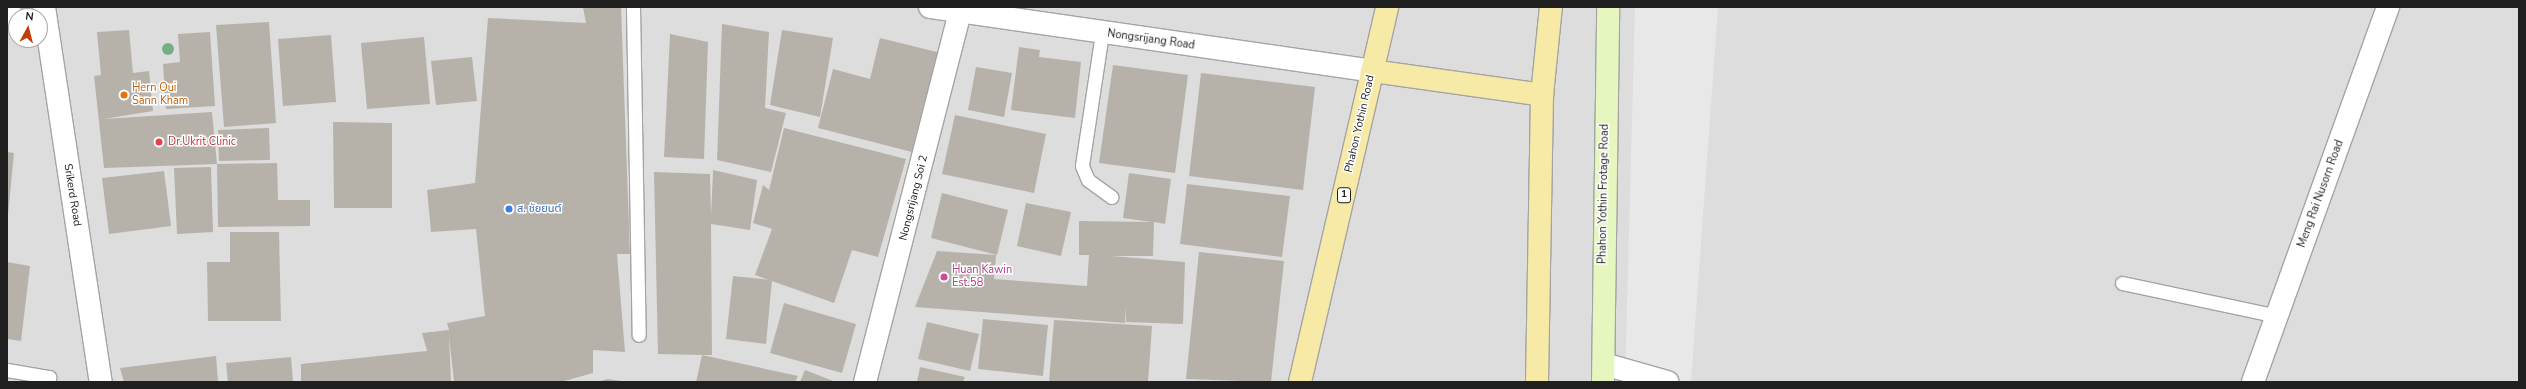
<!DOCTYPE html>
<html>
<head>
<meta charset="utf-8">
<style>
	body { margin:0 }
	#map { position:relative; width:2526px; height:389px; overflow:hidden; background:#f0f0e7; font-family:"Nunito Sans","Noto Sans Thai",sans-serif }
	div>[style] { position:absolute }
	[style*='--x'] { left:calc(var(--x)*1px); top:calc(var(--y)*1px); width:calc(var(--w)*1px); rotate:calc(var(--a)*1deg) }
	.residential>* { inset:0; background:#dedddd }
	.parking>* { inset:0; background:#e8e8e8 }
	.building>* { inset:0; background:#b6b2aa }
	.roads { filter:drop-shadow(1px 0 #a4a4a4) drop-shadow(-1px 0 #a4a4a4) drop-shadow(0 1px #a4a4a4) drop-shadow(0 -1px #a4a4a4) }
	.service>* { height:13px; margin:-6.5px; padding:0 6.5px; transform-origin:6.5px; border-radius:6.5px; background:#fff }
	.minor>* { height:22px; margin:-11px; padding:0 11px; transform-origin:11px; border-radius:11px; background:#fff }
	.tertiary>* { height:22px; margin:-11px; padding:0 11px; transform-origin:11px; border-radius:11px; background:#fff }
	.secondary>* { height:22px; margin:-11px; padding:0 11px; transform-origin:11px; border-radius:11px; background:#e5f6bf }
	.primary>* { height:22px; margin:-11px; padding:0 11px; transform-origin:11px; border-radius:11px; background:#f7e9a6 }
	.trees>* { width:12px; height:12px; margin:-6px; border-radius:50%; background:#76af86 }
	.dots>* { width:11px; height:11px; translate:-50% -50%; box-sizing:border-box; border:2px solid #fff; border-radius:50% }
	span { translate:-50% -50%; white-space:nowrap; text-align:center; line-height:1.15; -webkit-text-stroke:3px #fff; paint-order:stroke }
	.shield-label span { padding:1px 3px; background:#fff; border:1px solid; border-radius:3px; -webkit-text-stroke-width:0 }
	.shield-label { font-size:10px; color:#202020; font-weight:700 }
	.street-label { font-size:11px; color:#202020 }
	.food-label { font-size:11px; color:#c56008 }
	.left { translate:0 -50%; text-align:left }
	.health-label { font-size:11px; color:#be3a42 }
	.shop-label { font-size:11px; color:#366cbe }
	.hotel-label { font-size:11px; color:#b23c85 }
	.frame { position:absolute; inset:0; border:8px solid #202020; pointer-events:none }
	.north { position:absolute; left:8px; top:8px; width:40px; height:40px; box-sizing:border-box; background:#fff; border:1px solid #a6a6a6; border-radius:50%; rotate:7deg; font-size:11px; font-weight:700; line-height:16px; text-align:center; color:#202020 }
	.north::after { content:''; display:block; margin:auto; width:14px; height:18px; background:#c43e0c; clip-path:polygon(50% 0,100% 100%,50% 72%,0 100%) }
</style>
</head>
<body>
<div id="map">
	<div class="residential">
		<div style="clip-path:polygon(evenodd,7px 7px,2519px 7px,2519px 382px,7px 382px,7px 7px,16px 16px,40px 16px,40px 40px,16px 40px,16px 16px)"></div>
	</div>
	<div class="parking">
		<div style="clip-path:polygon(1635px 7px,1718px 7px,1691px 382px,1625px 382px)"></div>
	</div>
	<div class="building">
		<div style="clip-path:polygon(583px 7px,621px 7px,630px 254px,617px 254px,625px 352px,593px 350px,593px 373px,561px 382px,454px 382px,449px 336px,451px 382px,301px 382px,301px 364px,427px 351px,422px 333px,449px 330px,447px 323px,485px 316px,476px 229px,431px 232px,427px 190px,475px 183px,488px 18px,586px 23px)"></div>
		<div style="clip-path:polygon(269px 22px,276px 123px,224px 127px,216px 25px)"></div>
		<div style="clip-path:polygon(722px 24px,769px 32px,765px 108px,786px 113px,771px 172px,717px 160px)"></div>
		<div style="clip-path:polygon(129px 30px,133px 73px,149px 71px,153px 111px,104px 119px,212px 112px,217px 164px,104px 168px,94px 76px,101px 75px,97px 32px)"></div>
		<div style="clip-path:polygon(782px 30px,833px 38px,820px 117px,770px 105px)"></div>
		<div style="clip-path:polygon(210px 32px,215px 106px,166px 109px,163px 64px,180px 62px,178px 34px)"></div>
		<div style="clip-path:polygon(670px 34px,708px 42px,704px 159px,664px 157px)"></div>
		<div style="clip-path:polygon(331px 35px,336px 102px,283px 106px,278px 39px)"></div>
		<div style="clip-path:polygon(424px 37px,430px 104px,367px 109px,361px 43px)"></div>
		<div style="clip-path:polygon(880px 38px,941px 53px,916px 153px,818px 128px,833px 69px,870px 79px)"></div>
		<div style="clip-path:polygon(1019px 47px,1040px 50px,1039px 57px,1081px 62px,1075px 118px,1011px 110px)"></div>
		<div style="clip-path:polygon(472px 57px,477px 101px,436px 105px,431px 61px)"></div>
		<div style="clip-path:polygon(1113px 65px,1188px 75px,1175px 173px,1099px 163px)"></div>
		<div style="clip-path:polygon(976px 67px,1012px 73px,1004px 117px,968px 110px)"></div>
		<div style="clip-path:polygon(1201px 73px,1315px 87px,1303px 190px,1189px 176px)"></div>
		<div style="clip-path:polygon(955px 115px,1046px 134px,1034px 193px,942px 174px)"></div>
		<div style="clip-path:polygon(333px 122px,392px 123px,392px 208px,334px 208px)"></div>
		<div style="clip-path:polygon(269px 128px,270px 160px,219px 161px,218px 130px)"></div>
		<div style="clip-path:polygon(784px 128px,906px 159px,878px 257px,852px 250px,834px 303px,755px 275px,772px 229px,753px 223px,763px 185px,769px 190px)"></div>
		<div style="clip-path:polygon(7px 152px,14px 153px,8px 215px,7px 215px)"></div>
		<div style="clip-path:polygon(277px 163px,278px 200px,310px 200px,310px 226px,218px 227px,217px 164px)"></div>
		<div style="clip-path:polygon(211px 167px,213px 232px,177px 234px,174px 168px)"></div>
		<div style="clip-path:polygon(713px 170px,757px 180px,750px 230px,711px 224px,712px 355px,702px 355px,798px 376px,795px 382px,696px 382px,702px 355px,658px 354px,654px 172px,710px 174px,711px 216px)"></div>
		<div style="clip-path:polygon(164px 171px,171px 226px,109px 234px,102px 178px)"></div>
		<div style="clip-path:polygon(1129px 173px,1171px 179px,1165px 224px,1154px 222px,1153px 256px,1112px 256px,1185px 262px,1183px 324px,1126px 322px,1126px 306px,1125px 323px,915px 307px,937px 251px,996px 255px,994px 279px,1087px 286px,1089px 255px,1079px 255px,1079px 221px,1152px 222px,1123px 218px)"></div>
		<div style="clip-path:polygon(1187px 184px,1290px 196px,1282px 257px,1180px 244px)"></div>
		<div style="clip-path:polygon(942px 193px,1008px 210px,997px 255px,931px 238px)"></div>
		<div style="clip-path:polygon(1026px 203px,1071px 212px,1061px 256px,1017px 246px)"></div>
		<div style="clip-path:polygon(230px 232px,279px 232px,281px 321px,208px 321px,207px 262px,230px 262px)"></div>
		<div style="clip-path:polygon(1199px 252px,1284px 261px,1271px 382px,1186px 379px)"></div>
		<div style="clip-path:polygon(7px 262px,30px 266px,21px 341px,7px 339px)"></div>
		<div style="clip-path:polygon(733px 276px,772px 280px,766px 344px,726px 339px)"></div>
		<div style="clip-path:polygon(784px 303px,856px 324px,842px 373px,770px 353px)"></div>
		<div style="clip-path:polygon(983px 319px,1048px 325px,1043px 376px,978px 369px)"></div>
		<div style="clip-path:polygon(1054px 320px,1152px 326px,1148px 382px,1049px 382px)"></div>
		<div style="clip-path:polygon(927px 322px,979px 334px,970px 371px,918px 359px)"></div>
		<div style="clip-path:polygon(216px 356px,218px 382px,124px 382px,120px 368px)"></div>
		<div style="clip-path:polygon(291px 357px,293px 382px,228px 382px,226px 363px)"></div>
		<div style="clip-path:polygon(920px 367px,965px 377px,963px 382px,917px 382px)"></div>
		<div style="clip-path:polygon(805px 370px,836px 382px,800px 382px)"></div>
		<div style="clip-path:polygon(608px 379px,621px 381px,621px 382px,596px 382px)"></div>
	</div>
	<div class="roads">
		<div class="service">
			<div style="--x:633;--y:7;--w:328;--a:89"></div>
			<div style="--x:1102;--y:33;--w:134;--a:98.6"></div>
			<div style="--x:1082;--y:166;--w:15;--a:67"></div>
			<div style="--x:1088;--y:180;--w:29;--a:36"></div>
			<div style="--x:2122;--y:283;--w:158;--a:12"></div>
			<div style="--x:7;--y:370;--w:43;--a:9.5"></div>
			<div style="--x:49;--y:377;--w:5;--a:101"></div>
		</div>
		<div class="minor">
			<div style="--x:930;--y:7;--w:447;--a:8.2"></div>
			<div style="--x:1604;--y:364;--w:66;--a:15.9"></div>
			<div style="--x:865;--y:382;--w:382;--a:-75.6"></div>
			<div style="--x:2253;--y:382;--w:399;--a:-70.2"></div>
		</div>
		<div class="tertiary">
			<div style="--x:44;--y:7;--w:379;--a:81.4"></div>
			<div style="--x:7;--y:18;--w:9;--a:6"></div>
		</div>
		<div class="secondary">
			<div style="--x:1603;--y:382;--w:375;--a:-89.2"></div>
		</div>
		<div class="primary">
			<div style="--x:1372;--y:71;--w:172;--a:8"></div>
			<div style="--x:1300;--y:382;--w:385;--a:-76.9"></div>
			<div style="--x:1537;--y:382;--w:287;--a:-89"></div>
			<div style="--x:1542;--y:95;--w:88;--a:-84.2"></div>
		</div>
	</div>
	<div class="trees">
		<div style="left:168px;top:49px"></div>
	</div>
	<div class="dots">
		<div style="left:124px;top:95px;background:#e8710a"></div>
		<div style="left:159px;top:142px;background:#e0444e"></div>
		<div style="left:509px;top:209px;background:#3f7fe0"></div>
		<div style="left:944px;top:277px;background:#d1479c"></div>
	</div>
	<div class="shield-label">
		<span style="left:1344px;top:195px">1</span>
	</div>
	<div class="street-label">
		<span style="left:1151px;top:40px;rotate:8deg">Nongsrijang Road</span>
		<span style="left:1360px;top:124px;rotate:-77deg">Phahon Yothin Road</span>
		<span style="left:1604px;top:194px;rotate:-89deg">Phahon Yothin Frotage Road</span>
		<span style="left:2321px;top:194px;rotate:-70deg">Meng Rai Nusorn Road</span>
		<span style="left:72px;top:195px;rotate:81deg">Srikerd Road</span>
		<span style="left:914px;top:198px;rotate:-76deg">Nongsrijang Soi 2</span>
	</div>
	<div class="food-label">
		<span class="left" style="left:132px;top:95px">Hern Oui<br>Sann Kham</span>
	</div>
	<div class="health-label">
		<span class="left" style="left:168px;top:142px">Dr.Ukrit Clinic</span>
	</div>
	<div class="shop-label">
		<span class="left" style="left:517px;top:209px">ส. ชัยยนต์</span>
	</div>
	<div class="hotel-label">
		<span class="left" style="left:952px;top:277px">Huan Kawin<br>Est.58</span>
	</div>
	<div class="frame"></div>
	<div class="north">N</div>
</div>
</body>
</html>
